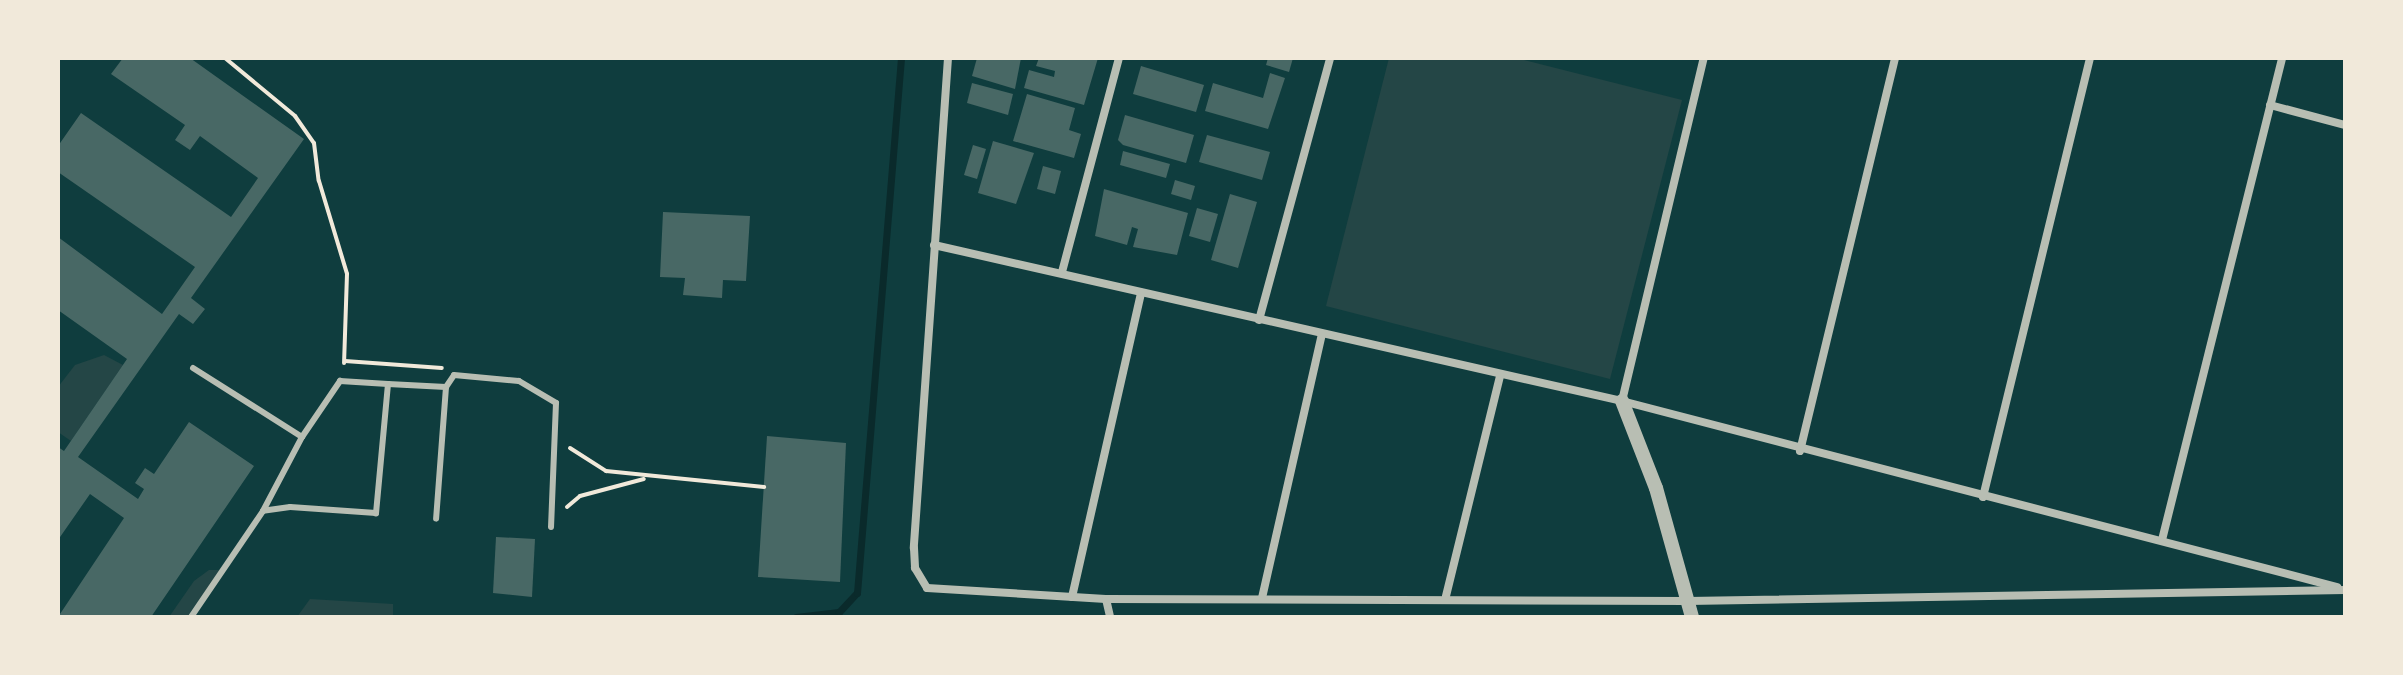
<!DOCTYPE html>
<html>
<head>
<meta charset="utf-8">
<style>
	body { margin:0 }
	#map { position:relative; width:2403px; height:675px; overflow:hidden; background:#0f3d3e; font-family:"Source Sans 3",sans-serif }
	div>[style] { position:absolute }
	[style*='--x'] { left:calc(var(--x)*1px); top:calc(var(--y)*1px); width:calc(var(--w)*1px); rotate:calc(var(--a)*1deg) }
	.green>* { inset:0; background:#244646 }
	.stream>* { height:7px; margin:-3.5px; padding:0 3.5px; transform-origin:3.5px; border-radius:3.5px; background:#0a2a2b }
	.building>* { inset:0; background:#486865 }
	.path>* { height:4px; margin:-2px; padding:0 2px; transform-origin:2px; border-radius:2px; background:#f1e9da }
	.service>* { height:6px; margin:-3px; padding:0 3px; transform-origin:3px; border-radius:3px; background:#b8beb3 }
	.minor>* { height:8px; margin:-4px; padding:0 4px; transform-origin:4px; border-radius:4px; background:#b8beb3 }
	.tertiary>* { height:14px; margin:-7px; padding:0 7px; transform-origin:7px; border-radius:7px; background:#b8beb3 }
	span { translate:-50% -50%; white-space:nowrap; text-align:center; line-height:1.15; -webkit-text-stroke:7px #f1e9da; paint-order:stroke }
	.frame { position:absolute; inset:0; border:60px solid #f1e9da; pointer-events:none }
</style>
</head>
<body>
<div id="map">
	<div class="green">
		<div style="clip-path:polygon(1389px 58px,1516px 58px,1682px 100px,1610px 379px,1326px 306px)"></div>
		<div style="clip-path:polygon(104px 355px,123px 365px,71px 441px,58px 432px,58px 387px,75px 365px)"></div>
		<div style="clip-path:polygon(209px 570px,220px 570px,187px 617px,169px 617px,194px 581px)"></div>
		<div style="clip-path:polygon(310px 599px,393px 604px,393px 615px,297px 617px)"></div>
	</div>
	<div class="stream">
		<div style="--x:796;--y:617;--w:43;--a:-6.6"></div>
		<div style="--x:839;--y:612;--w:26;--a:-47"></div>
		<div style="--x:857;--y:593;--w:537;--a:-85.3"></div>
	</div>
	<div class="building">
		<div style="clip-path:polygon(123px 58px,190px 58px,304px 139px,191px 298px,205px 309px,193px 324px,179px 314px,78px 457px,138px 499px,144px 489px,135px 483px,145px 468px,154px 474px,189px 422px,254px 466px,151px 617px,58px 617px,124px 518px,90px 494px,58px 540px,58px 447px,64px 451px,127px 359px,58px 310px,58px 237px,162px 314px,195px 267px,58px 172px,58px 146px,81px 113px,231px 217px,258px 178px,200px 136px,190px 150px,175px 140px,185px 125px,111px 74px)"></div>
		<div style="clip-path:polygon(977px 58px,1021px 58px,1015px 89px,972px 76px)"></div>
		<div style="clip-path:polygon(1039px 58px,1098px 58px,1084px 105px,1024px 88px,1029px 70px,1054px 77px,1055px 71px,1036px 66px)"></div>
		<div style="clip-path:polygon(1268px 58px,1293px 58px,1289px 72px,1266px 65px)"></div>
		<div style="clip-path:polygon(1141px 66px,1204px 85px,1196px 112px,1133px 94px)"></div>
		<div style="clip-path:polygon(1270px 73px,1285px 78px,1268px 129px,1205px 111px,1213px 83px,1263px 98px)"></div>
		<div style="clip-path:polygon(972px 83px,1013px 94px,1008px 115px,967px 103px)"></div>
		<div style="clip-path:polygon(1027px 94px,1075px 108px,1069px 130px,1081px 134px,1074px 158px,1013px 141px)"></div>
		<div style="clip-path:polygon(1125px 115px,1194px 135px,1186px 163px,1123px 145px,1118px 140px)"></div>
		<div style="clip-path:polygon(1207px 135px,1270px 152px,1262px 180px,1199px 162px)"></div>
		<div style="clip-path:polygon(993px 141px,1034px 153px,1016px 204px,978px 193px)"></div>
		<div style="clip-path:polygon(973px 145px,986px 149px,977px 179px,964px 175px)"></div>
		<div style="clip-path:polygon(1123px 151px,1170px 164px,1166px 178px,1120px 165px)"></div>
		<div style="clip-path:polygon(1043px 166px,1061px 171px,1055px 194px,1037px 189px)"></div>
		<div style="clip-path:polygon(1175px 180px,1195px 186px,1191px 200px,1171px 194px)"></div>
		<div style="clip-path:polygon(1104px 189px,1188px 213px,1177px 255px,1133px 247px,1138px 229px,1132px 227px,1127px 245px,1095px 236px)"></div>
		<div style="clip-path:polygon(1230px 194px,1257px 202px,1238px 268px,1211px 260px)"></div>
		<div style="clip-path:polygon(1197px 208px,1218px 214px,1210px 242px,1189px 236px)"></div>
		<div style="clip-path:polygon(663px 212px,750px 216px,746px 281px,723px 280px,722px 298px,683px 295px,685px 278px,660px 277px)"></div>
		<div style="clip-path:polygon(767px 436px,846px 443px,840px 582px,758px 577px)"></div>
		<div style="clip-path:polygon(496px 537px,535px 539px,532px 597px,493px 593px)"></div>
	</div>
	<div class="path">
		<div style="--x:225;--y:58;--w:91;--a:39.6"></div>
		<div style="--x:295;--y:116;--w:33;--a:55"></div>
		<div style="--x:314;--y:143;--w:38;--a:83"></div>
		<div style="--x:319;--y:181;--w:97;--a:73.2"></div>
		<div style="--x:347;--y:274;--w:89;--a:91.9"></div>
		<div style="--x:345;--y:361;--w:97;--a:4.1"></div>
		<div style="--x:570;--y:448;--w:43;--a:32.6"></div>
		<div style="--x:606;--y:471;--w:159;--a:5.8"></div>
		<div style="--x:567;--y:507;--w:17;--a:-40"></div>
		<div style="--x:580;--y:496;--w:66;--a:-14.9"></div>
	</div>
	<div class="service">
		<div style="--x:193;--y:368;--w:129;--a:32.3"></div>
		<div style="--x:388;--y:384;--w:58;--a:3"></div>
		<div style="--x:446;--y:387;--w:132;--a:94.3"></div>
		<div style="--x:446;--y:387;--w:14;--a:-56"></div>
		<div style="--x:454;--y:375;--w:65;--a:5.3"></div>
		<div style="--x:519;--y:381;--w:43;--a:30.7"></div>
		<div style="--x:556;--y:403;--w:124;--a:92.3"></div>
		<div style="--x:191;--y:617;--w:128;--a:-55.8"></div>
		<div style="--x:263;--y:511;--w:84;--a:-62.2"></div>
		<div style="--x:302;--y:437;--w:68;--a:-55.8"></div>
		<div style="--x:340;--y:381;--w:48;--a:3.6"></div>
		<div style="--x:388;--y:384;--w:130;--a:95.3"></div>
		<div style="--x:376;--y:513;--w:86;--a:-176"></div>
		<div style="--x:290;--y:507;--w:27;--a:172"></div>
	</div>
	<div class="minor">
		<div style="--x:948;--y:58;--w:491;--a:94"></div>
		<div style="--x:914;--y:548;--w:20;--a:87"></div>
		<div style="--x:915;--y:568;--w:23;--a:59"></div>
		<div style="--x:927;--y:588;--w:179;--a:3.5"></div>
		<div style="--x:1106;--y:599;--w:582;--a:0.2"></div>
		<div style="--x:1688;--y:601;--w:657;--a:-0.96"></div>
		<div style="--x:2270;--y:105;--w:78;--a:14.9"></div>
		<div style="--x:934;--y:245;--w:705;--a:12.78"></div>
		<div style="--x:1622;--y:401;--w:739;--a:14.58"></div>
		<div style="--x:1062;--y:272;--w:221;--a:-75.1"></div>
		<div style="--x:1259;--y:320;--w:271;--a:-74.8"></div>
		<div style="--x:1622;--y:401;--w:353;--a:-76.6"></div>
		<div style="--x:1800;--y:451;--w:404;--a:-76.4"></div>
		<div style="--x:1983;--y:497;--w:452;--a:-76.3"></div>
		<div style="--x:2162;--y:540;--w:497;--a:-76"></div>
		<div style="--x:1446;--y:596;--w:227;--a:-76.2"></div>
		<div style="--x:1072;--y:597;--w:312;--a:-77.2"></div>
		<div style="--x:1262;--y:598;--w:271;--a:-77.2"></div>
		<div style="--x:1106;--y:599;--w:18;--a:77"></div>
	</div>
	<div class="tertiary">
		<div style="--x:1622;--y:401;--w:93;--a:68.7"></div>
		<div style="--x:1656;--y:488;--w:134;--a:74.4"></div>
	</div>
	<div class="frame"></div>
</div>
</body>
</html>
